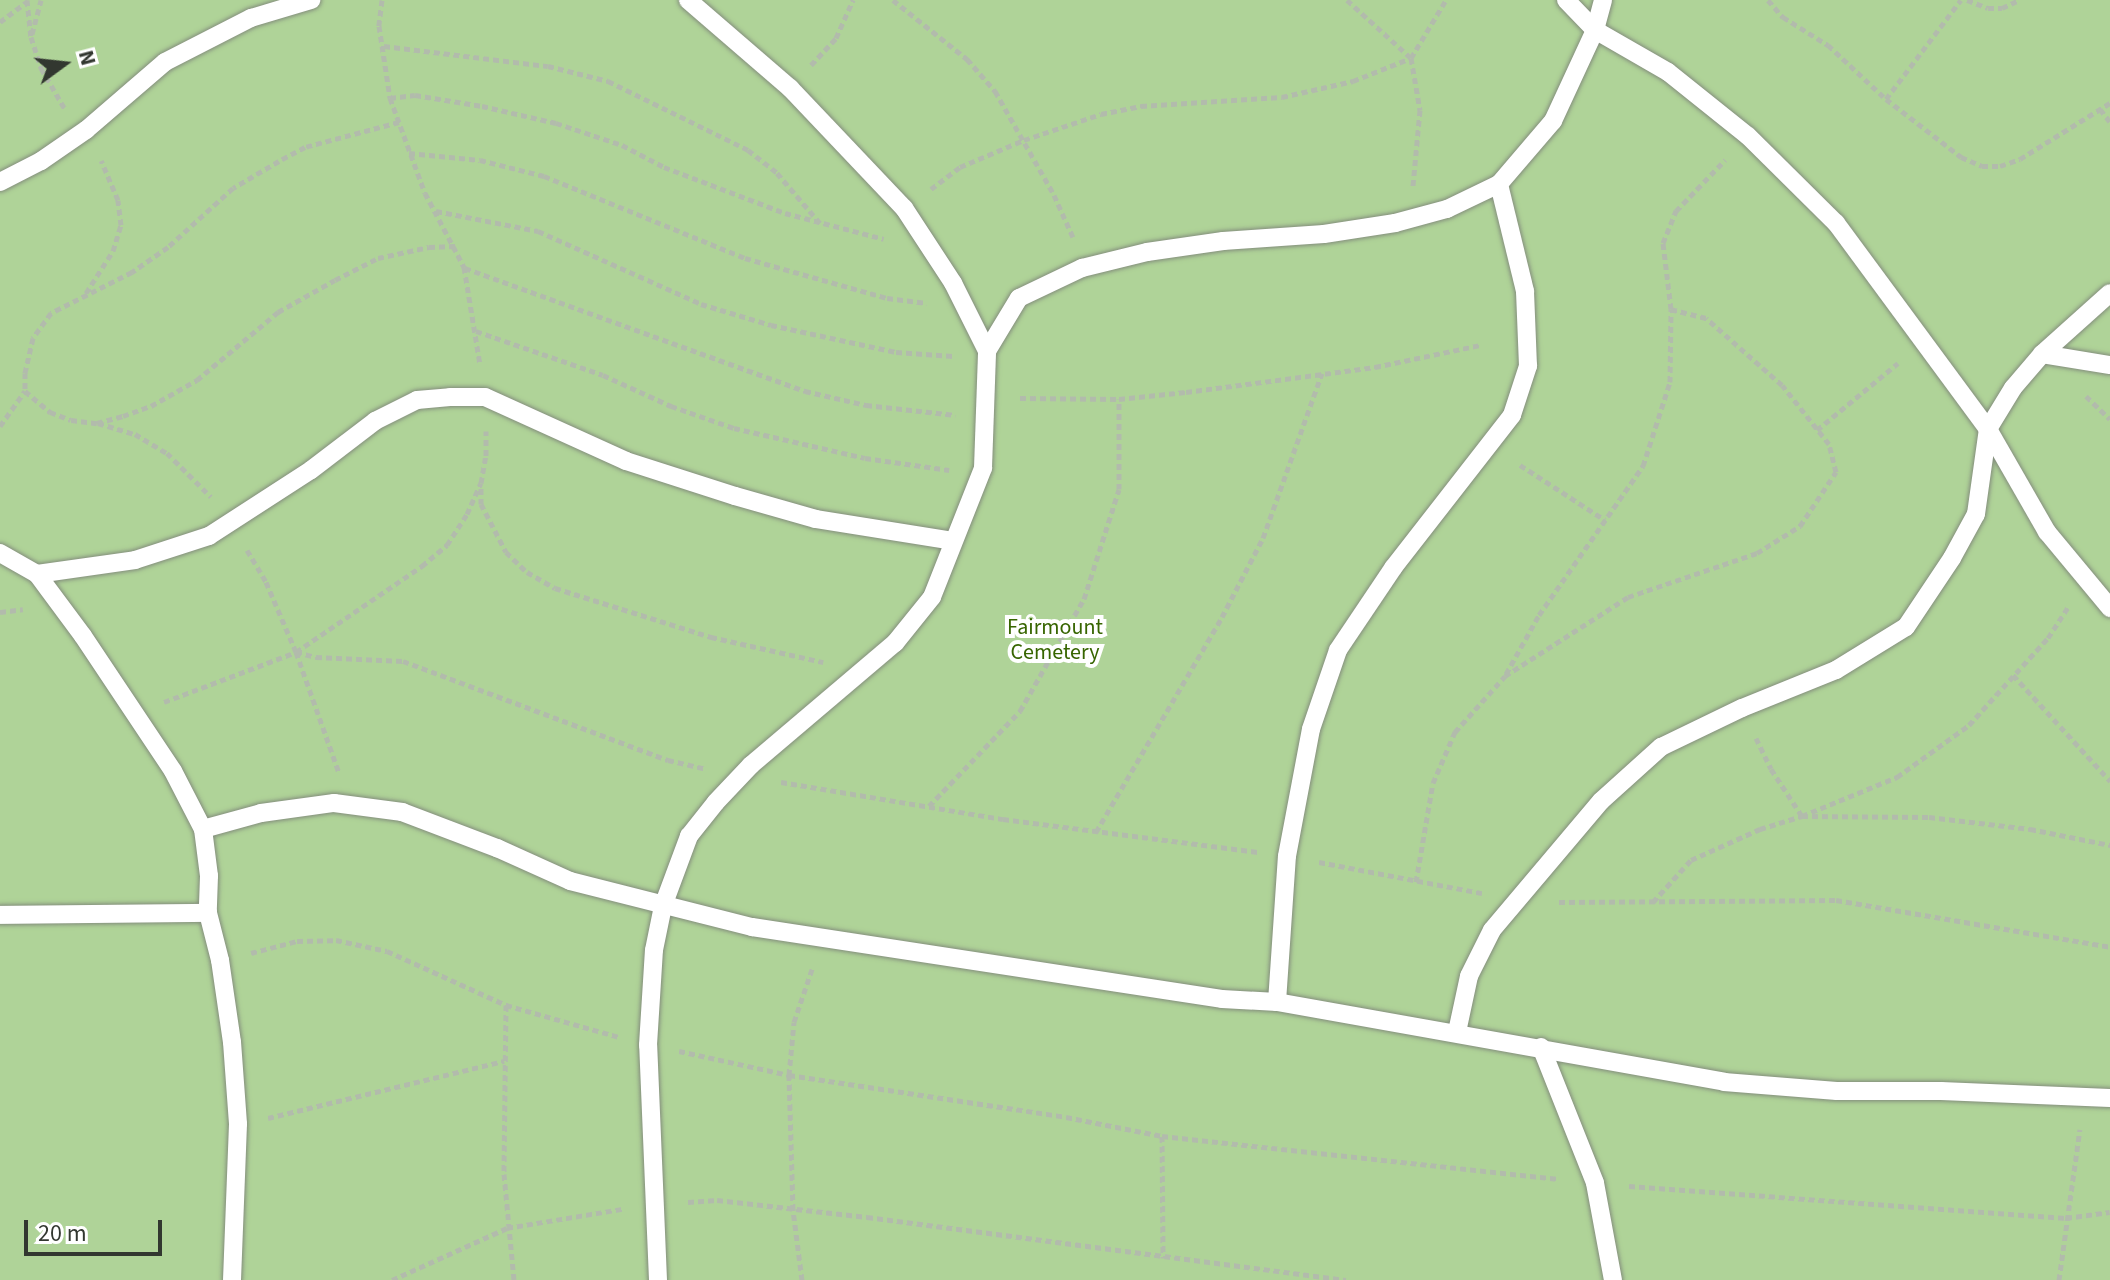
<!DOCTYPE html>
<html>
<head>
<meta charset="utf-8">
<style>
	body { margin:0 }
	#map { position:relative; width:2110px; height:1280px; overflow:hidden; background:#ebf6e4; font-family:"Source Sans 3",sans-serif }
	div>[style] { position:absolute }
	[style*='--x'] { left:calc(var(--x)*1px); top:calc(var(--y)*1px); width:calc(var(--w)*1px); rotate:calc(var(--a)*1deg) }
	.green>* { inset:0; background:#afd398 }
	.path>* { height:5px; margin-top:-2.5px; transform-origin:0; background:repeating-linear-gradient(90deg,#b2bbac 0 6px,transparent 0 10px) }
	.roads { filter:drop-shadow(0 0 2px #848e7d) drop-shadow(0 0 2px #848e7d) }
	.service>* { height:18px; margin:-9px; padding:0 9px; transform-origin:9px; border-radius:9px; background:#fff }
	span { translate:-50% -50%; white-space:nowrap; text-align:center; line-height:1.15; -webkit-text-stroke:8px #fff; paint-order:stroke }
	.park-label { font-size:22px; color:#376500 }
	.north { position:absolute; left:24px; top:24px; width:80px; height:80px; -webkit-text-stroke:6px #fff; paint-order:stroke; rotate:75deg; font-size:22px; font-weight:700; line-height:32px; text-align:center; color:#323730 }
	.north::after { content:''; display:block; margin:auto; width:28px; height:36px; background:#323730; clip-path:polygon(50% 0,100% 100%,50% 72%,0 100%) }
	.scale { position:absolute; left:24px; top:1220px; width:138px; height:36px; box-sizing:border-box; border:4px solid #323730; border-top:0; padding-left:10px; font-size:24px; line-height:28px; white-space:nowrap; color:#323730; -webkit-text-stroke:6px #fff; paint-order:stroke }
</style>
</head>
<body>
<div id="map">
	<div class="green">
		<i style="clip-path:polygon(0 0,2110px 0,2110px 1280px,0 1280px)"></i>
	</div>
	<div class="path">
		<i style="--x:27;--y:0;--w:37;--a:84"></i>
		<i style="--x:31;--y:37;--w:33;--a:72"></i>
		<i style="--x:41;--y:68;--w:48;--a:59.7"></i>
		<i style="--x:382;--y:0;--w:26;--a:97"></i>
		<i style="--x:379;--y:26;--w:73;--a:81.3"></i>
		<i style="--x:390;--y:98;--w:101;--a:69.8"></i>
		<i style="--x:425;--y:193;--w:84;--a:62.2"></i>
		<i style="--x:464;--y:267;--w:99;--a:80.7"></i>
		<i style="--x:893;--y:0;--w:95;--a:38.6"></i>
		<i style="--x:967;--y:59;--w:43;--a:48.8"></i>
		<i style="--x:995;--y:91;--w:120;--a:60.4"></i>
		<i style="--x:1054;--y:195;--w:46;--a:65.7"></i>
		<i style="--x:1347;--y:0;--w:86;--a:42.2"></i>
		<i style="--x:1411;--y:58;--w:53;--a:80.2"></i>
		<i style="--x:1420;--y:110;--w:76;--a:95.3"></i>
		<i style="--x:1768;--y:0;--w:23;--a:49"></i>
		<i style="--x:1783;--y:17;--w:53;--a:31.9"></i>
		<i style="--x:1828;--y:45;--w:79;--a:43"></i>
		<i style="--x:1886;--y:99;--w:95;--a:37.7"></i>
		<i style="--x:1961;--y:157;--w:23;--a:23"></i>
		<i style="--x:1982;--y:166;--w:18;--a:0"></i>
		<i style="--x:2000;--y:166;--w:21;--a:-19"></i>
		<i style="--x:2020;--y:159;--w:106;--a:-31.9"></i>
		<i style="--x:1967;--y:0;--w:22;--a:21"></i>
		<i style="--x:1988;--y:8;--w:14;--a:0"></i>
		<i style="--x:2002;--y:8;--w:19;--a:-25"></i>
		<i style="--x:0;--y:22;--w:35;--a:-37"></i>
		<i style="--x:32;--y:34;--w:35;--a:-75"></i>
		<i style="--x:384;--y:46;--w:165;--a:7"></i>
		<i style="--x:548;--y:66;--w:62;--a:14"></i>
		<i style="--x:608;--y:81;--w:156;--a:26.2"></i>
		<i style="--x:748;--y:150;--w:37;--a:38"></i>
		<i style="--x:777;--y:173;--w:66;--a:49.3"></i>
		<i style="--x:811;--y:65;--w:37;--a:-47"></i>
		<i style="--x:836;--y:38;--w:42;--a:-65.9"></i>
		<i style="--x:390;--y:98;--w:25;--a:-7"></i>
		<i style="--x:415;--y:95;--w:68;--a:9.3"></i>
		<i style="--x:482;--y:106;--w:76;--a:12.9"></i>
		<i style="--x:556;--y:123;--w:70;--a:18.4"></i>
		<i style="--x:622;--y:145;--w:47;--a:27.6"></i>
		<i style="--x:664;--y:167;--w:129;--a:20.8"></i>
		<i style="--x:785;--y:213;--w:102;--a:14.7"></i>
		<i style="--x:1886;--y:99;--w:124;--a:-52.9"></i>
		<i style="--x:2100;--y:109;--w:16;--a:52"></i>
		<i style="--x:399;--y:122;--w:97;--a:165.1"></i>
		<i style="--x:305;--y:147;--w:30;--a:152"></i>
		<i style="--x:279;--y:161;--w:53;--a:149.6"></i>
		<i style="--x:233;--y:188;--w:88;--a:137.8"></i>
		<i style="--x:168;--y:247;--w:44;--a:145.2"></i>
		<i style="--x:132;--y:272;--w:91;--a:153.2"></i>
		<i style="--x:51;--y:313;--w:31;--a:126"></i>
		<i style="--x:33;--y:338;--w:36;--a:103"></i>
		<i style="--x:25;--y:373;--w:18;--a:90"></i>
		<i style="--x:25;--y:391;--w:33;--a:40"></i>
		<i style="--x:50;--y:412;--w:22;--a:21"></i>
		<i style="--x:71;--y:420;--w:26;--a:7"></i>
		<i style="--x:97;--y:423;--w:27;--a:-15"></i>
		<i style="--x:123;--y:416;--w:30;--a:-20"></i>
		<i style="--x:151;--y:406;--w:53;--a:-29.5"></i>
		<i style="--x:197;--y:380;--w:106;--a:-40"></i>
		<i style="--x:278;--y:312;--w:65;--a:-29.3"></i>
		<i style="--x:335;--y:280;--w:48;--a:-27.1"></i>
		<i style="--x:378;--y:258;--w:52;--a:-12.2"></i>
		<i style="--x:429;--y:247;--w:26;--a:-2"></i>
		<i style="--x:409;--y:153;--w:71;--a:5.6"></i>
		<i style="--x:480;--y:160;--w:66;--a:14"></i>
		<i style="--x:544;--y:176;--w:217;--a:22.2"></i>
		<i style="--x:745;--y:258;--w:148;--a:15.7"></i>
		<i style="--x:887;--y:298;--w:40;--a:7.1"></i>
		<i style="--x:931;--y:189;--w:36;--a:-37"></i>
		<i style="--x:960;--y:167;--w:69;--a:-22.9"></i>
		<i style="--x:1024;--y:140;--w:81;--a:-18.7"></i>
		<i style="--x:1101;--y:114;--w:41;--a:-11.3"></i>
		<i style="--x:1141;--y:106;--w:141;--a:-3.7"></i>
		<i style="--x:1282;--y:97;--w:73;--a:-12.7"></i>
		<i style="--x:1353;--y:81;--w:62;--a:-21.6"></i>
		<i style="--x:1411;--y:58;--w:68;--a:-58.9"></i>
		<i style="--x:436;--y:211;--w:104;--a:11.1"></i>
		<i style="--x:538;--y:231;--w:179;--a:24.1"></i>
		<i style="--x:701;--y:304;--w:73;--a:16.7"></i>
		<i style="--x:771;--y:325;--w:128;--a:12.2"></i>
		<i style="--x:896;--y:352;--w:57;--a:4"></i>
		<i style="--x:465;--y:268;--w:362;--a:19.9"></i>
		<i style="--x:805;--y:391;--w:63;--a:12.9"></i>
		<i style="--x:866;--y:405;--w:90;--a:6.4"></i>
		<i style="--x:86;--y:293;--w:50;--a:-57.3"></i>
		<i style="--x:113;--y:251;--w:27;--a:-73"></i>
		<i style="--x:121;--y:225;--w:25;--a:-97"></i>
		<i style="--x:118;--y:200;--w:43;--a:-113"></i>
		<i style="--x:476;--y:331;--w:134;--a:19.1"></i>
		<i style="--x:603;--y:375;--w:75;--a:24.5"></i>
		<i style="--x:671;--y:406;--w:67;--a:19.2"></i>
		<i style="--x:734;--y:428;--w:134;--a:12.9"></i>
		<i style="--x:865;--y:458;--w:85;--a:8.1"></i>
		<i style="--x:2086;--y:396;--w:33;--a:44"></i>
		<i style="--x:1020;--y:398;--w:99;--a:0.6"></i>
		<i style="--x:1119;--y:399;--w:67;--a:-6"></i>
		<i style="--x:1186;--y:392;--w:191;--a:-7.5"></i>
		<i style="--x:1375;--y:367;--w:107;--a:-11.8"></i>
		<i style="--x:98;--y:423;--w:39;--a:17"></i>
		<i style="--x:135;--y:434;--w:37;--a:31"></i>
		<i style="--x:167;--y:453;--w:62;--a:45"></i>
		<i style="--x:0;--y:426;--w:43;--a:-54.5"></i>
		<i style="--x:1817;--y:430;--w:105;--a:-39.6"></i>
		<i style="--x:1520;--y:465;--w:101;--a:32.9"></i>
		<i style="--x:481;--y:488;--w:16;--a:90"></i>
		<i style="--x:481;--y:504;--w:54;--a:62.5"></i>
		<i style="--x:506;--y:552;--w:29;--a:44"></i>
		<i style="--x:527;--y:572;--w:32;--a:30"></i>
		<i style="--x:555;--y:588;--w:164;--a:17.4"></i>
		<i style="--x:711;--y:637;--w:115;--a:12.6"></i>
		<i style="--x:247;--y:550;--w:37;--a:59"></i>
		<i style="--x:266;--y:582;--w:76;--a:66.8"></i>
		<i style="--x:296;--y:652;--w:128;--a:70.4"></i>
		<i style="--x:0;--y:612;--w:23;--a:-7"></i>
		<i style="--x:296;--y:652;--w:21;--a:14"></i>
		<i style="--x:316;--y:657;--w:87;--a:2.6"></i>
		<i style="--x:403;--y:661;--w:283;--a:20.5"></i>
		<i style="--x:668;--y:760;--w:37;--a:13"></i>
		<i style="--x:1506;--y:674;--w:68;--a:-60.8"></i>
		<i style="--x:1539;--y:615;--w:182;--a:-55.1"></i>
		<i style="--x:1643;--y:466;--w:88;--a:-72.2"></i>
		<i style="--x:1670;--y:382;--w:73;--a:-89.2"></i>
		<i style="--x:1671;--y:309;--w:66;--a:-96.9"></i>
		<i style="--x:1663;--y:243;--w:35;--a:-68"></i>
		<i style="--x:1676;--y:211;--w:71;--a:-46.1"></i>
		<i style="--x:2013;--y:675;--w:144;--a:47.5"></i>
		<i style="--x:164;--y:702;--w:141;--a:-20.7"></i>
		<i style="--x:296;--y:652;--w:153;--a:-34.3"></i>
		<i style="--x:422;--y:566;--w:33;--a:-40"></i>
		<i style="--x:447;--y:545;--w:37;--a:-57"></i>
		<i style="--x:467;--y:514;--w:34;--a:-66"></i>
		<i style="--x:481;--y:483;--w:27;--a:-80"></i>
		<i style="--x:486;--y:456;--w:25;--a:-90"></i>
		<i style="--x:1756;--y:738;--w:34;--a:64"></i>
		<i style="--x:1771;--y:769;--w:56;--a:56.6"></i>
		<i style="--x:1802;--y:816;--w:103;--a:-22.3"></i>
		<i style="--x:1897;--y:777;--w:89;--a:-35.8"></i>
		<i style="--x:1969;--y:725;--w:118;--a:-47.8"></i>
		<i style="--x:2048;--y:638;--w:38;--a:-57"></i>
		<i style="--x:781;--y:782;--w:225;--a:9.5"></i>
		<i style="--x:1003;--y:819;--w:257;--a:7.4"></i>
		<i style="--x:929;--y:806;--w:132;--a:-46.2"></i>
		<i style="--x:1020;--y:711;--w:129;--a:-60.3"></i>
		<i style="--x:1084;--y:599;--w:115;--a:-72.3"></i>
		<i style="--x:1119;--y:489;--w:90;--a:-90"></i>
		<i style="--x:1096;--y:832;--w:249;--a:-59.6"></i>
		<i style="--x:1222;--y:617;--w:89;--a:-62.6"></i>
		<i style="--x:1263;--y:538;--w:175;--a:-70.3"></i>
		<i style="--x:1319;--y:862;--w:166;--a:10.8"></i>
		<i style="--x:1416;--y:882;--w:100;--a:-80.3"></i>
		<i style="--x:1433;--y:783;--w:56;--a:-66.7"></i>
		<i style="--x:1455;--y:732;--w:75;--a:-48.2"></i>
		<i style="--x:1505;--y:676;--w:146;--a:-32.7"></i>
		<i style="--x:1628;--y:597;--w:136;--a:-18.8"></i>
		<i style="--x:1757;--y:553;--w:51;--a:-32.1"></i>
		<i style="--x:1800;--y:526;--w:65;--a:-56.3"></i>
		<i style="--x:1836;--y:472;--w:29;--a:-104"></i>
		<i style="--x:1829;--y:444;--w:75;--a:-128.5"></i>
		<i style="--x:1782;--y:385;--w:101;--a:-138.6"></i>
		<i style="--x:1706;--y:318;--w:36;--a:-166"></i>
		<i style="--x:1559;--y:902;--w:277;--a:-0.4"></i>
		<i style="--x:1836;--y:900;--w:278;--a:9.7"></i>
		<i style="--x:1653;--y:902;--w:57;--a:-47.9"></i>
		<i style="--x:1691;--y:860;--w:76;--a:-24.2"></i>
		<i style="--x:1760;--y:829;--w:44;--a:-17.2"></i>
		<i style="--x:1802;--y:816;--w:127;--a:0.5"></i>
		<i style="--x:1929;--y:817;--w:102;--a:6.8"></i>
		<i style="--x:2030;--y:829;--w:82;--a:11.3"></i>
		<i style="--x:251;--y:953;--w:48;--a:-14.6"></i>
		<i style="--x:297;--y:941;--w:39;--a:-1"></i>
		<i style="--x:336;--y:940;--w:52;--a:12.2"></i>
		<i style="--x:387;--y:951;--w:131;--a:24.4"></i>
		<i style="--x:506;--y:1005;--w:117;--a:15.8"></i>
		<i style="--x:506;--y:1005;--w:169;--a:90.7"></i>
		<i style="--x:504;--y:1174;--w:106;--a:84.6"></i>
		<i style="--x:679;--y:1051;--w:113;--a:12.3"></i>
		<i style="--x:789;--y:1075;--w:280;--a:8.6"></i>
		<i style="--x:1066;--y:1117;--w:98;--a:11.2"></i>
		<i style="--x:1162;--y:1136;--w:399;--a:6.2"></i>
		<i style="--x:268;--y:1118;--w:243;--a:-13.6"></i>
		<i style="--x:1162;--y:1136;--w:122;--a:89.5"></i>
		<i style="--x:1629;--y:1186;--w:438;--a:4.2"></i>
		<i style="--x:2066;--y:1218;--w:44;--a:-7.8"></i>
		<i style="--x:688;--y:1202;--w:29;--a:-4"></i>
		<i style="--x:717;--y:1200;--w:151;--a:6.5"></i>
		<i style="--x:867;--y:1217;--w:483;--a:7.5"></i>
		<i style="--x:392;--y:1280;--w:126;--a:-24.3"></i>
		<i style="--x:507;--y:1228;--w:117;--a:-9.4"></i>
		<i style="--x:802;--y:1280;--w:71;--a:-97.3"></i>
		<i style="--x:793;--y:1210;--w:135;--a:-91.7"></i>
		<i style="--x:789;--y:1075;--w:53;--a:-84.6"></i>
		<i style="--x:794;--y:1022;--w:56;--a:-71.2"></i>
		<i style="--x:2059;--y:1280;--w:152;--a:-82.1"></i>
	</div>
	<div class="roads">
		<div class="service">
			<i style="--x:688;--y:0;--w:135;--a:40.8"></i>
			<i style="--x:790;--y:88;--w:166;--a:46.5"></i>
			<i style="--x:904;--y:208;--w:90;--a:56.8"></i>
			<i style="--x:953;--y:283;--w:76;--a:63.4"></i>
			<i style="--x:987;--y:351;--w:62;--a:-58.9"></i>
			<i style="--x:1019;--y:298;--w:70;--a:-25.5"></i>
			<i style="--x:1082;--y:268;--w:67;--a:-13.8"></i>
			<i style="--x:1147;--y:252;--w:77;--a:-8.2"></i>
			<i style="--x:1223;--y:241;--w:101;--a:-4"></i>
			<i style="--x:1324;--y:234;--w:72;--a:-8.8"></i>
			<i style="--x:1395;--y:223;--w:54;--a:-15.1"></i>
			<i style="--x:1447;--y:209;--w:58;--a:-25.7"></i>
			<i style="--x:1499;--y:184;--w:83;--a:-49.4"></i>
			<i style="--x:1553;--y:121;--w:100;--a:-65.2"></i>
			<i style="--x:1595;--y:30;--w:31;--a:-75"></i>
			<i style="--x:1566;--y:0;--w:42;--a:46"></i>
			<i style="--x:1595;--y:30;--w:84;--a:29.9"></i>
			<i style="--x:1668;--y:72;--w:102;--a:38.7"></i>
			<i style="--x:1748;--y:136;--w:124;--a:44.7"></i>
			<i style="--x:1836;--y:223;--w:256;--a:53.6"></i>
			<i style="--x:1988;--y:429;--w:119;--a:60.2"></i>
			<i style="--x:2047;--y:532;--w:99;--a:50.3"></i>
			<i style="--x:0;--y:182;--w:46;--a:-27.1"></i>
			<i style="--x:41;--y:161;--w:55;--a:-34.6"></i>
			<i style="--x:86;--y:130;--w:104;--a:-40.7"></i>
			<i style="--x:165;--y:62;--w:97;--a:-27.1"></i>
			<i style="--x:251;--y:18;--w:63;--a:-16.7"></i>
			<i style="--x:2042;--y:354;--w:91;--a:-41.9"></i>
			<i style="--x:0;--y:553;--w:43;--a:29.6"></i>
			<i style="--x:37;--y:574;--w:77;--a:53.4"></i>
			<i style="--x:83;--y:636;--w:162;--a:56.3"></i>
			<i style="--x:173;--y:771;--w:65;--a:62.7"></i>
			<i style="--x:203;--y:829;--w:47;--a:82.7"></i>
			<i style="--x:209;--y:876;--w:37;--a:92"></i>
			<i style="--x:208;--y:913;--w:49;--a:75.7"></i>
			<i style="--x:220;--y:960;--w:83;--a:81.7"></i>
			<i style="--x:232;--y:1042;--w:82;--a:85.8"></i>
			<i style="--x:238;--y:1124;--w:156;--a:92.2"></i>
			<i style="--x:37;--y:574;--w:99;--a:-8.1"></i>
			<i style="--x:135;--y:560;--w:78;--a:-18"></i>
			<i style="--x:209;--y:536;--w:121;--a:-32.9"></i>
			<i style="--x:311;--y:470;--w:81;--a:-37.4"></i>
			<i style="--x:375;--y:421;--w:47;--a:-26.6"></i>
			<i style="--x:417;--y:400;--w:33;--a:-5"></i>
			<i style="--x:450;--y:397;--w:35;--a:0"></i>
			<i style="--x:485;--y:397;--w:155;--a:24.4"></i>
			<i style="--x:626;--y:461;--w:114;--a:17.8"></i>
			<i style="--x:735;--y:496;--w:84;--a:15.9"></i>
			<i style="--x:816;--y:519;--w:139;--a:9.1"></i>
			<i style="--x:203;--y:829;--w:60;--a:-15.4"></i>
			<i style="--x:261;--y:813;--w:74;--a:-7.8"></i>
			<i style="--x:334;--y:803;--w:69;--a:7.5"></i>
			<i style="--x:402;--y:812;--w:102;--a:20.8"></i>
			<i style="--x:497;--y:848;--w:80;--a:24.3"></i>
			<i style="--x:570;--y:881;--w:188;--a:14.2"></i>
			<i style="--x:752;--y:927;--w:475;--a:8.7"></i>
			<i style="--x:1222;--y:999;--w:55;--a:3.1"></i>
			<i style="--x:1277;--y:1002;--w:454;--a:10.1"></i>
			<i style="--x:1724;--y:1082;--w:113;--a:4.6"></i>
			<i style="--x:1837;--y:1091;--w:104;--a:0"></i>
			<i style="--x:1941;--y:1091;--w:169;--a:2.4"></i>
			<i style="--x:0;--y:915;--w:208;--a:-0.6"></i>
			<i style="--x:1277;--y:1002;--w:146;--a:-86.1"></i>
			<i style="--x:1287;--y:856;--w:129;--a:-79.3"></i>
			<i style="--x:1311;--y:729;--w:83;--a:-71.1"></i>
			<i style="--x:1338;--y:650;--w:99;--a:-56.1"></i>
			<i style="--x:1393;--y:568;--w:194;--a:-52.1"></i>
			<i style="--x:1512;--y:415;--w:52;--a:-71.9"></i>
			<i style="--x:1528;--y:366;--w:75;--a:-92.3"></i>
			<i style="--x:1525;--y:291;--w:110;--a:-103.7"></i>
			<i style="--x:1457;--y:1032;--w:57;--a:-77.9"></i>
			<i style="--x:1469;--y:976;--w:51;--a:-63.4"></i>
			<i style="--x:1492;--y:930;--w:169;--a:-49.8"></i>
			<i style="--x:1601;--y:801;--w:81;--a:-42"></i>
			<i style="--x:1661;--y:747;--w:90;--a:-25.7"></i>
			<i style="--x:1742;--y:708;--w:101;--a:-22"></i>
			<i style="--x:1836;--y:670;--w:82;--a:-31.6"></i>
			<i style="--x:1906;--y:627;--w:83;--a:-56.3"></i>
			<i style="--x:1952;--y:558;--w:50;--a:-61.4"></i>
			<i style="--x:1976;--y:514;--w:86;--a:-82"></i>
			<i style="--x:1988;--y:429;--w:48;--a:-58.6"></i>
			<i style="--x:2013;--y:388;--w:45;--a:-49.5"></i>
			<i style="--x:2042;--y:354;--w:69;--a:9.2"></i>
			<i style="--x:1541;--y:1047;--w:146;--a:68.3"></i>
			<i style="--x:1595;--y:1183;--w:99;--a:79.5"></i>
			<i style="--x:658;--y:1280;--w:235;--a:-92.4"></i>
			<i style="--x:648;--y:1045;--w:95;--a:-86.4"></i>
			<i style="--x:654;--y:950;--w:45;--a:-78.4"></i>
			<i style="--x:663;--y:906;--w:75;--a:-69.6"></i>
			<i style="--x:689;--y:836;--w:43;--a:-51.5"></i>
			<i style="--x:716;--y:802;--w:51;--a:-46.6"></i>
			<i style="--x:751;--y:765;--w:189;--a:-40.3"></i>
			<i style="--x:895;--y:643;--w:59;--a:-51.2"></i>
			<i style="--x:932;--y:597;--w:139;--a:-68.4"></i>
			<i style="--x:983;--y:468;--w:117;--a:-88"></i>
		</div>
	</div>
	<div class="park-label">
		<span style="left:1055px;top:640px">Fairmount<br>Cemetery</span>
	</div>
	<div class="north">N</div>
	<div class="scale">20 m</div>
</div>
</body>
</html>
